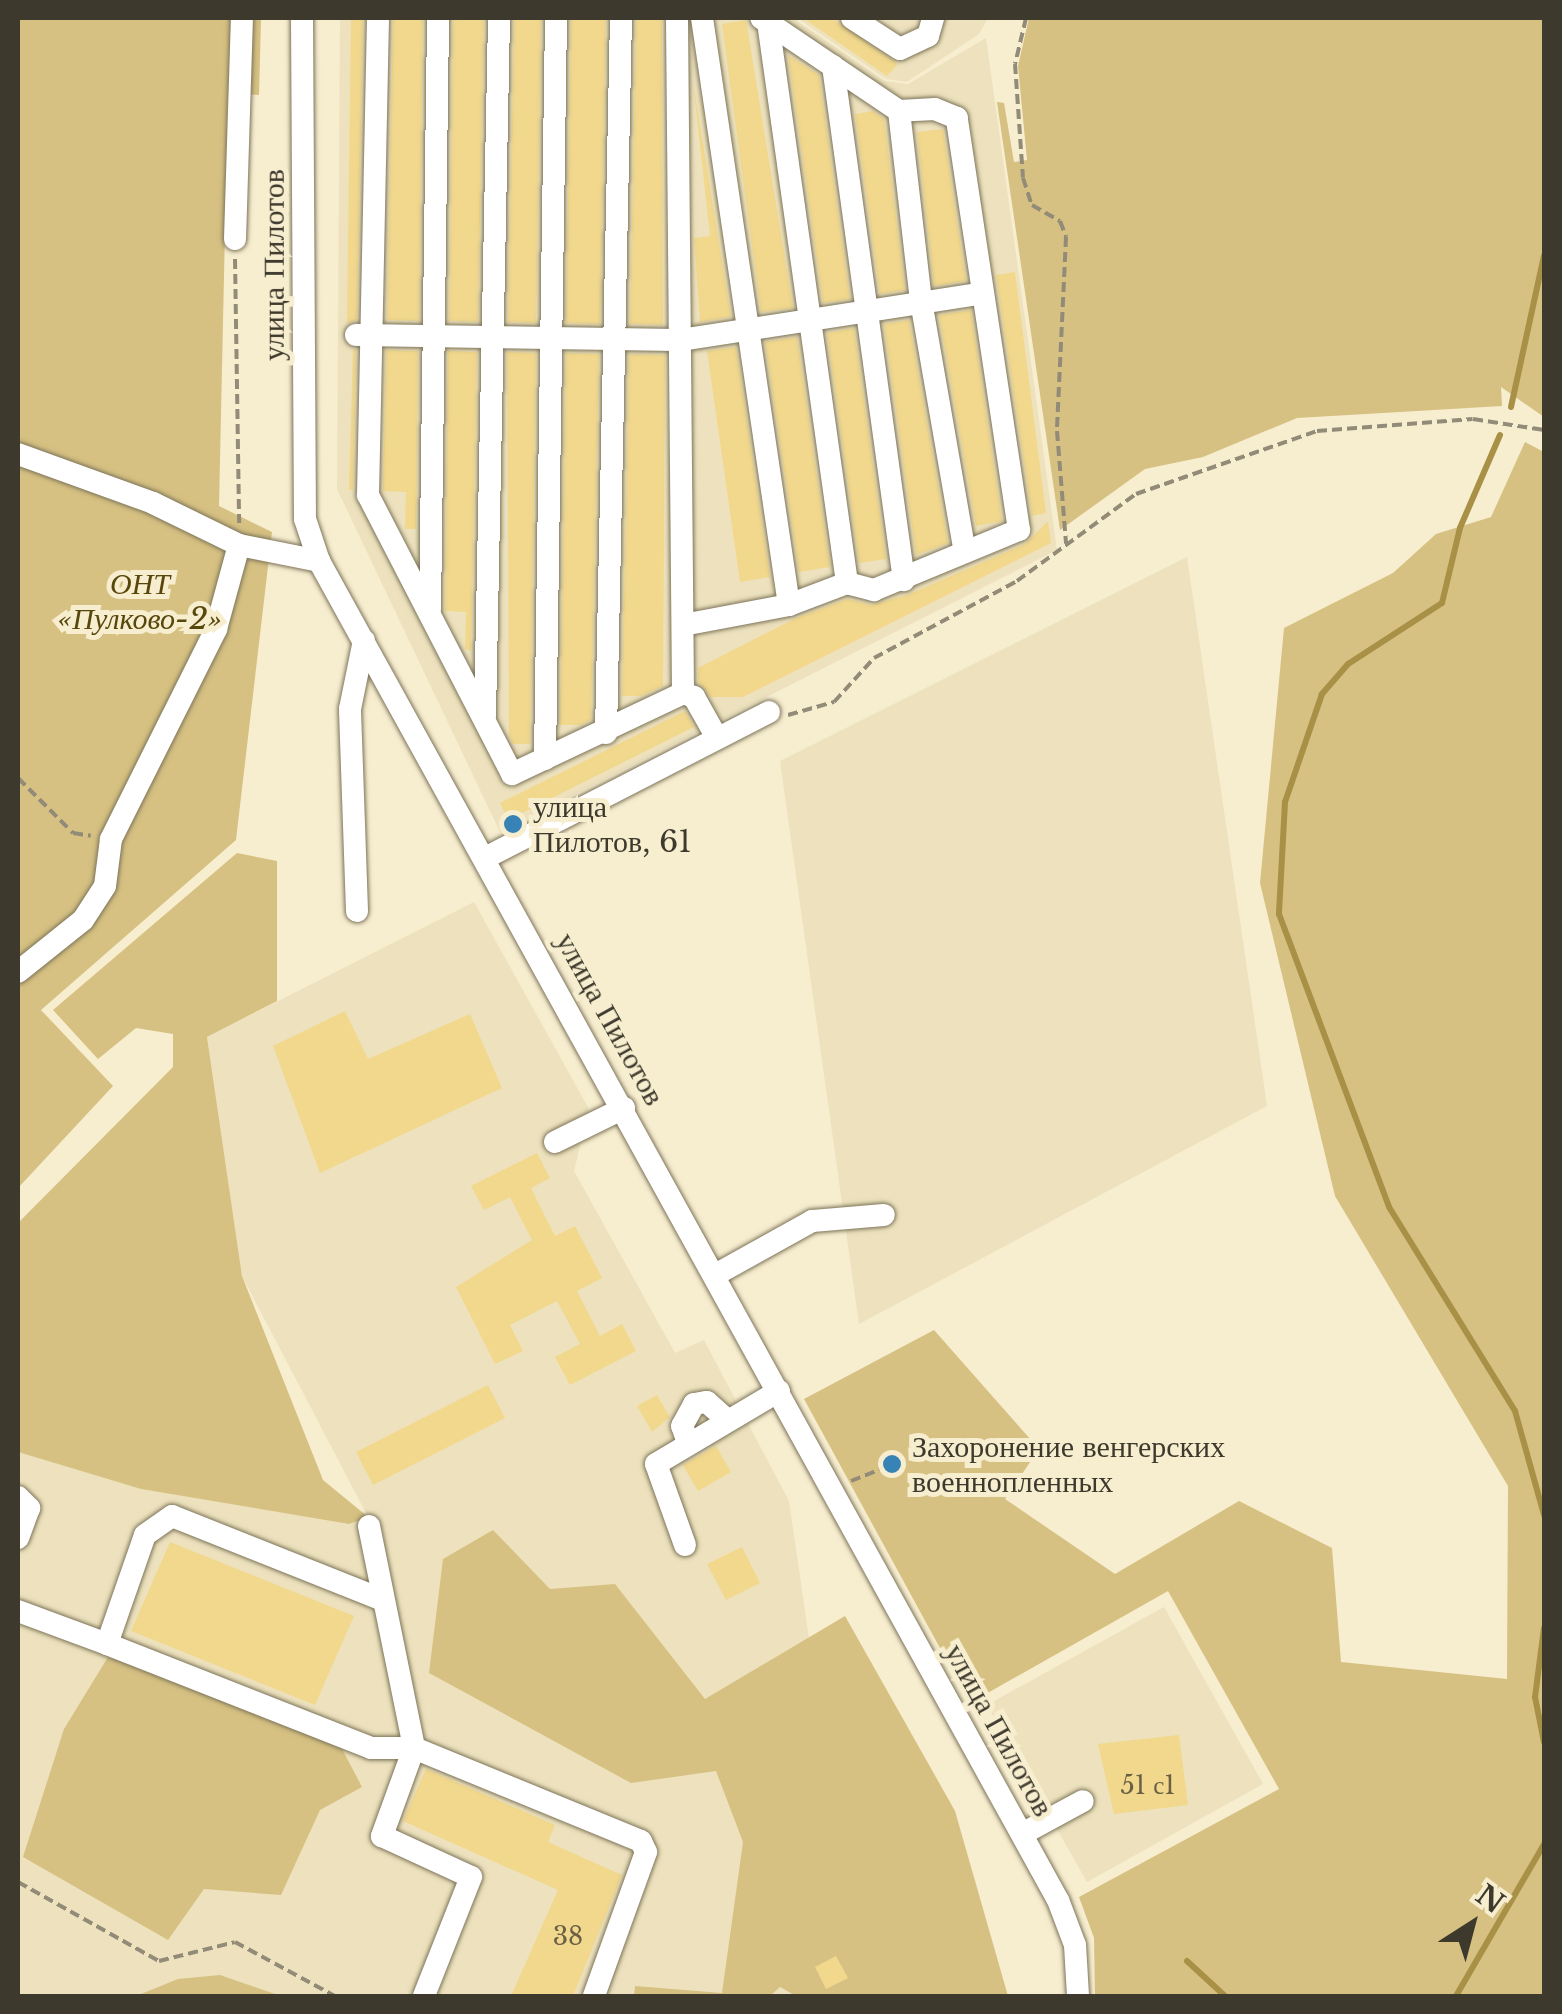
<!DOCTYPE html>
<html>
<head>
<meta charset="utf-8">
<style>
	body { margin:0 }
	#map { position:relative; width:1562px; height:2014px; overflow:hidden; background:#f7edcf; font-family:"Libre Baskerville",serif }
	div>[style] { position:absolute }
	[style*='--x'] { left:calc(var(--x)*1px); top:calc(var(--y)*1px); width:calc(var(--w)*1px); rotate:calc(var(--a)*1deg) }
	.built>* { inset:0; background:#ede2bd }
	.green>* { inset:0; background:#d6c182 }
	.stream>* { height:6px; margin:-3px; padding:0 3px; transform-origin:3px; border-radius:3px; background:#a89046 }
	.building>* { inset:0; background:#f1d88d }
	.path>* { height:4px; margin-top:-2px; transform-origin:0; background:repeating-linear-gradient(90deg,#928b77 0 10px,transparent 0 15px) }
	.roads { filter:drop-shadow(0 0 2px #7d745a) drop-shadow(0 0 2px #7d745a) }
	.minor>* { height:22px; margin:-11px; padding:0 11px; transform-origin:11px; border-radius:11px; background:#fff }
	.dots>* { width:28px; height:28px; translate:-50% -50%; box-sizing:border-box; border:5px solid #f7edcf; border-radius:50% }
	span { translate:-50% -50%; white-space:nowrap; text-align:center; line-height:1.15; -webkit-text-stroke:10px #f7edcf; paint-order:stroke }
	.number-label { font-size:25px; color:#6a6145 }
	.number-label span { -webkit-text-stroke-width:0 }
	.street-label { font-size:30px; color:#3d392d }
	.park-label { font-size:30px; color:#58470b; font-style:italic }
	.poi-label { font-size:30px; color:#3d392d }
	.left { translate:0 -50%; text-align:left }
	.frame { position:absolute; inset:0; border:20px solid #3d392d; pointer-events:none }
	.north { position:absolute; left:1422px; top:1874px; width:100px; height:100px; -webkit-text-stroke:8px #f7edcf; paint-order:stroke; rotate:36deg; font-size:28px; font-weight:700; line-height:40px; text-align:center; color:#3d392d }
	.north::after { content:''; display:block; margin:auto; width:35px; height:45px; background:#3d392d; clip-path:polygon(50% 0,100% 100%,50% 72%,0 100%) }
</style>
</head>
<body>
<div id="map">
	<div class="built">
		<i style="clip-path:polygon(340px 18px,793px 18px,885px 81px,908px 84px,986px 38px,1057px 550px,500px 832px,337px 489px)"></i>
		<i style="clip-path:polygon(797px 18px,988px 18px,979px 34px,907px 82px,886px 79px)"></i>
		<i style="clip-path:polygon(1187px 557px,1267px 1106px,859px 1324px,780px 761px)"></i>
		<i style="clip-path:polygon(474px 902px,589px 1109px,574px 1171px,675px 1353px,704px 1340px,789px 1501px,861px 1996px,18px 1996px,18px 1452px,141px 1489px,349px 1524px,368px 1517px,242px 1276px,207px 1037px)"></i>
		<i style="clip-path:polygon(1164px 1607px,1263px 1784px,1087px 1882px,987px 1705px)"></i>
	</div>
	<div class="green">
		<i style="clip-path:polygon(18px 18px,261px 18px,259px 95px,228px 93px,219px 506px,272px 532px,236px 840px,41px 1010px,113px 1086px,18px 1188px)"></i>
		<i style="clip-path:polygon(1029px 18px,1544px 18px,1544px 417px,1501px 387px,1502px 406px,1297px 418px,1203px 457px,1145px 469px,1060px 530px,997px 102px,1004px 103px,1014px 162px,1027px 160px,1018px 66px)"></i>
		<i style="clip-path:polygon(1525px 442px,1544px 452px,1544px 1996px,1095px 1996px,1094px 1938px,1079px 1897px,1279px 1789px,1168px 1591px,970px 1703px,804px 1399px,934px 1330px,1039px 1449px,1005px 1499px,1115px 1574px,1239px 1501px,1332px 1548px,1341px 1662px,1507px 1679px,1508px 1486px,1335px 1196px,1260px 883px,1284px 628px,1393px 573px,1436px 534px,1491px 517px)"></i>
		<i style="clip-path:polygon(237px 853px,277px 861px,277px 1001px,207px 1037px,242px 1276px,323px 1480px,368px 1517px,349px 1524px,141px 1489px,18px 1452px,18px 1223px,173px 1067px,173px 1034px,136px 1028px,98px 1059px,53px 1010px)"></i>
		<i style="clip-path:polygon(493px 1530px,550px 1589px,615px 1584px,705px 1699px,845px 1616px,955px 1811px,1008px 1996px,796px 1996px,780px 1987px,770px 1996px,634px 1996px,635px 1986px,722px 1993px,743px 1842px,716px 1771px,631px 1783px,429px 1673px,443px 1559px)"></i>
		<i style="clip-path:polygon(108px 1657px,340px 1745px,362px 1787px,320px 1810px,281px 1895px,204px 1889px,168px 1940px,23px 1857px,64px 1729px)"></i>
		<i style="clip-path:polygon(220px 1975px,281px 1996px,136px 1996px,178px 1979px)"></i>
	</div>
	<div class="stream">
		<i style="--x:1511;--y:407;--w:155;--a:-77.7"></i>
		<i style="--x:1500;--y:435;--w:101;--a:113.3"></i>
		<i style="--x:1460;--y:528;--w:77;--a:103.5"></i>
		<i style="--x:1442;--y:603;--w:112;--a:147"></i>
		<i style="--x:1348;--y:664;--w:40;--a:131"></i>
		<i style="--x:1322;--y:694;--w:114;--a:108.9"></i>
		<i style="--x:1285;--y:802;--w:112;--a:93.1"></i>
		<i style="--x:1279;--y:914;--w:313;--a:69.4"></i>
		<i style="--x:1389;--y:1207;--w:240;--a:58.3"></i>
		<i style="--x:1515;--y:1411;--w:108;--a:74.4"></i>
		<i style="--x:1544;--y:1628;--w:70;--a:97.4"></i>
		<i style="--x:1535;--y:1697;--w:46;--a:78.7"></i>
		<i style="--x:1187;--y:1961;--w:52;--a:42.6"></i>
		<i style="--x:1456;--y:1996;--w:176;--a:-59.9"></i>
	</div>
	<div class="building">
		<i style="clip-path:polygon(351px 18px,363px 18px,357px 320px,347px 323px)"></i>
		<i style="clip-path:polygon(393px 18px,423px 18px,419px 321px,387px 320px)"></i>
		<i style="clip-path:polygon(453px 18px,484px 18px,478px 322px,449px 321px)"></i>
		<i style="clip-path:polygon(514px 18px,541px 18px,536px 323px,508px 322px)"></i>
		<i style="clip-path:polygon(571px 18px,606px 18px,600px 324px,566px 323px)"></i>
		<i style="clip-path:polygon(636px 18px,662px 18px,663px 325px,630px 324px)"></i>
		<i style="clip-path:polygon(803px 18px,832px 18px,898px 64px,887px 76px)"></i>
		<i style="clip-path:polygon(746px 20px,793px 308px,761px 312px,722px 24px)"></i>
		<i style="clip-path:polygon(788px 55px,819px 75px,850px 299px,823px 303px)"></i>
		<i style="clip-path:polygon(693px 82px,731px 317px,700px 322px,694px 238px,710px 236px)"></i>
		<i style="clip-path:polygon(873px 111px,884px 119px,905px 290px,880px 294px,855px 114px)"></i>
		<i style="clip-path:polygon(943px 129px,966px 281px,934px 286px,917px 132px)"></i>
		<i style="clip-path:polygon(1015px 272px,1046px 513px,1032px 516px,996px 275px)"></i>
		<i style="clip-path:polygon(971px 310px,1002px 521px,976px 526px,939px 315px)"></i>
		<i style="clip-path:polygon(909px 320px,948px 543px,916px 555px,884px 324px)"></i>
		<i style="clip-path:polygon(854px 328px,886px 559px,859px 563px,827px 333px)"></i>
		<i style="clip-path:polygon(797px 337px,830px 567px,799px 572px,765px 342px)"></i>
		<i style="clip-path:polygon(736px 347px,770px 577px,740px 582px,707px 351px)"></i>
		<i style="clip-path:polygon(353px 349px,356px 350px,353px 490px,349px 490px)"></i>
		<i style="clip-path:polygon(386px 350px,418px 351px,416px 529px,405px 529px,406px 492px,383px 491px)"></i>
		<i style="clip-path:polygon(448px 351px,477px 352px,471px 651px,465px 649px,466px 612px,445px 611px)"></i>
		<i style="clip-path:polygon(507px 352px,536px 353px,530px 744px,513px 744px,509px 736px)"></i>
		<i style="clip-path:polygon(566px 353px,599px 354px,591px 720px,580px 725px,560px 725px)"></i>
		<i style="clip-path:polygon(629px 354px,665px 355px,663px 686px,641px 696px,622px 696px)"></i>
		<i style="clip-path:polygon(1048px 521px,1051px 543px,743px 697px,711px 697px,698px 682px,698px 668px,796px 618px,848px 599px,871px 605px,907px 595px,1025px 544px)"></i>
		<i style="clip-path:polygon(685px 711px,694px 727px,508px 820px,500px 803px)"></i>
		<i style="clip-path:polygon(345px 1011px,368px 1059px,470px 1014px,502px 1088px,320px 1173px,273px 1046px)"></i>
		<i style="clip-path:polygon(537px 1153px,550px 1178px,531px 1188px,555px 1236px,575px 1226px,602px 1278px,577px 1291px,600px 1336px,622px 1324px,636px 1351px,570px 1385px,555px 1357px,580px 1344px,557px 1301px,510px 1325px,523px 1351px,495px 1364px,456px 1287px,532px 1240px,510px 1197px,484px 1210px,471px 1186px)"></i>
		<i style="clip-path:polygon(488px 1385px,505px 1418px,373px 1485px,356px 1452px)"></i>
		<i style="clip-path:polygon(657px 1395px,670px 1417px,652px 1432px,637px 1406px)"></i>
		<i style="clip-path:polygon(716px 1446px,731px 1472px,698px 1491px,683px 1465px)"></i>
		<i style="clip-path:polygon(170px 1542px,354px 1616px,315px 1705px,131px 1631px)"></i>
		<i style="clip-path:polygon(742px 1547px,760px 1583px,726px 1600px,707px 1564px)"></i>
		<i style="clip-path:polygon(1179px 1735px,1188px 1805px,1114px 1814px,1098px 1744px)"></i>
		<i style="clip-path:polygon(426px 1769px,555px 1825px,548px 1842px,622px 1875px,573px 1996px,511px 1996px,558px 1890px,403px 1821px)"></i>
		<i style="clip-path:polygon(836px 1956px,848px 1978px,826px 1989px,815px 1967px)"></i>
	</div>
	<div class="path">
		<i style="--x:1026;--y:18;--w:47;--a:103.4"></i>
		<i style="--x:1015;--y:64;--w:114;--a:86"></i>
		<i style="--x:1023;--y:178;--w:28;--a:72"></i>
		<i style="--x:1032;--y:205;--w:32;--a:30"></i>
		<i style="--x:1060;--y:221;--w:17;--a:69"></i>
		<i style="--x:1066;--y:237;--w:194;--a:92.7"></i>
		<i style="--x:1057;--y:431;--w:113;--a:85.4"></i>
		<i style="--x:235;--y:259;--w:264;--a:89.1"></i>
		<i style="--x:788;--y:715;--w:48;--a:-15.8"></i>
		<i style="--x:834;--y:702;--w:59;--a:-47.7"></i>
		<i style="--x:874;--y:658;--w:162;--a:-28.3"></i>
		<i style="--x:1017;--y:581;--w:147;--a:-36.2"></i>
		<i style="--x:1136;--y:494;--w:192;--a:-19.2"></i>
		<i style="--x:1317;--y:431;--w:156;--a:-4.4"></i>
		<i style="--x:1473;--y:419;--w:72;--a:8.8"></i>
		<i style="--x:18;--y:778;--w:78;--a:45"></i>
		<i style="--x:73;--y:833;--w:18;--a:9"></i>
		<i style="--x:851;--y:1481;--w:43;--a:-21.8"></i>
		<i style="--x:18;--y:1882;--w:162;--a:29.3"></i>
		<i style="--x:159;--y:1961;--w:78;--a:-14"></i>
		<i style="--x:235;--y:1942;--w:114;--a:28.4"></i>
	</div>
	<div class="roads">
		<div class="minor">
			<i style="--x:302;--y:18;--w:501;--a:89.66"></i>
			<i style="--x:305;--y:519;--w:44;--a:71.6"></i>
			<i style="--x:319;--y:561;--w:1529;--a:61.11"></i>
			<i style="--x:1058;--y:1900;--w:48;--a:69.3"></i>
			<i style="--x:1075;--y:1945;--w:51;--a:86.6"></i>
			<i style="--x:378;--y:18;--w:477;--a:91.2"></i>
			<i style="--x:368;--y:495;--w:314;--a:62.7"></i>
			<i style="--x:512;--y:774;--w:189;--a:-25.3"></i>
			<i style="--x:683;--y:693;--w:675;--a:-90.51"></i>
			<i style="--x:702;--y:18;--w:593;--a:81.57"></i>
			<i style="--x:852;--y:18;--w:57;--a:32.9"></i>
			<i style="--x:900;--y:49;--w:31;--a:-25"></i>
			<i style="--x:928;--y:36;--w:19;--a:-74"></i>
			<i style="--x:768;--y:22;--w:567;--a:81.98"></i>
			<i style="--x:833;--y:66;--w:519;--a:82.14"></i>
			<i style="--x:899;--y:111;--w:191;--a:83.4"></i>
			<i style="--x:921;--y:301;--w:250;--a:80.1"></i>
			<i style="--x:235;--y:239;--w:221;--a:-88.2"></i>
			<i style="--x:356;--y:335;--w:325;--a:0.9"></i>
			<i style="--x:681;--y:340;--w:302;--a:-8.8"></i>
			<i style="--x:18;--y:454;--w:144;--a:19.9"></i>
			<i style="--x:153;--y:503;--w:96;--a:26"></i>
			<i style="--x:239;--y:545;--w:82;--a:11.3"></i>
			<i style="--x:430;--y:609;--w:591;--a:-89.22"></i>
			<i style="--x:683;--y:625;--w:108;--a:-10.7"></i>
			<i style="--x:789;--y:605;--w:62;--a:-20.8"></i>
			<i style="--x:847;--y:583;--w:28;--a:15"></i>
			<i style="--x:874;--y:590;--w:157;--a:-22.5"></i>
			<i style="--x:1019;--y:530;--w:417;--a:-98.6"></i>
			<i style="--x:957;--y:118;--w:24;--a:-158"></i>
			<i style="--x:935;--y:109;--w:36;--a:177"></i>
			<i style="--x:899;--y:111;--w:166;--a:-146"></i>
			<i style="--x:683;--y:693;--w:12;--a:20"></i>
			<i style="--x:694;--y:697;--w:47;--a:60.7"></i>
			<i style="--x:485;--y:716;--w:698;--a:-88.85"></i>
			<i style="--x:606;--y:733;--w:715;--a:-88.8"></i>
			<i style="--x:545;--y:759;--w:741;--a:-89.15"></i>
			<i style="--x:487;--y:857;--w:317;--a:-27.2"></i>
			<i style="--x:357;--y:911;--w:202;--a:-92"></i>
			<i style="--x:350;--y:709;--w:70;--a:-78.5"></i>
			<i style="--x:18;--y:972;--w:83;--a:-38.7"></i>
			<i style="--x:83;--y:920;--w:40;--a:-57.1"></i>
			<i style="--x:105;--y:886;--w:47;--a:-82.7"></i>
			<i style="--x:111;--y:839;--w:235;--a:-63.4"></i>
			<i style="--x:216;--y:629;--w:87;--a:-74.7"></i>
			<i style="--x:555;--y:1142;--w:77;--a:-26.2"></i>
			<i style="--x:715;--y:1275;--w:111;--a:-29.1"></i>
			<i style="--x:812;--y:1221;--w:72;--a:-4.8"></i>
			<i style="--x:688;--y:1443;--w:18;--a:-109"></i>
			<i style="--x:682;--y:1426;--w:25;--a:-61"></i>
			<i style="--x:694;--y:1404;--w:13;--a:-9"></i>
			<i style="--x:707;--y:1402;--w:28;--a:42"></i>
			<i style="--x:18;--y:1497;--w:16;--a:45"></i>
			<i style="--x:29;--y:1508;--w:32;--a:110"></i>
			<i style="--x:369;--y:1526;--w:227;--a:78.5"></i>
			<i style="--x:414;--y:1748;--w:94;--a:110"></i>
			<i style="--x:382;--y:1836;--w:98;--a:24.7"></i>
			<i style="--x:471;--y:1877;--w:128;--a:111.6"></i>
			<i style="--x:685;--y:1545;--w:86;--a:-109.7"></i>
			<i style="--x:656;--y:1464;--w:143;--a:-30.7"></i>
			<i style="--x:18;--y:1611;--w:95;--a:20.3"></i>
			<i style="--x:107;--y:1644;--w:115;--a:-70.8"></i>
			<i style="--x:145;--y:1535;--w:33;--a:-35"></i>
			<i style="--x:172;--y:1516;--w:225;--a:21.7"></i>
			<i style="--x:107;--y:1644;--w:284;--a:21.5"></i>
			<i style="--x:371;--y:1748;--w:43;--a:0"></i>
			<i style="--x:414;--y:1748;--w:245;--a:22.3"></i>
			<i style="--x:641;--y:1841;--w:12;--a:66"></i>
			<i style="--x:646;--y:1852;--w:153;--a:109.9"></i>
			<i style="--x:1022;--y:1834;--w:69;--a:-28.4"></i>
		</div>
	</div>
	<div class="dots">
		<i style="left:513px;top:824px;background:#3883b6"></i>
		<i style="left:892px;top:1464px;background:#3883b6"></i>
	</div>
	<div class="number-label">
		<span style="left:1148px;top:1786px">51 с1</span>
		<span style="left:568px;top:1937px">38</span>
	</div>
	<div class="street-label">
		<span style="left:274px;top:265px;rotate:-90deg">улица Пилотов</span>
		<span style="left:610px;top:1019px;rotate:61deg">улица Пилотов</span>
		<span style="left:999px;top:1730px;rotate:61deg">улица Пилотов</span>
	</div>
	<div class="park-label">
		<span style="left:140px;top:601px">ОНТ<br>«Пулково-2»</span>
	</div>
	<div class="poi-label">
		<span class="left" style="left:533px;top:824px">улица<br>Пилотов, 61</span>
		<span class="left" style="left:912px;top:1464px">Захоронение венгерских<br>военнопленных</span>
	</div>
	<div class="frame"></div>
	<div class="north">N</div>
</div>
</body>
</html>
